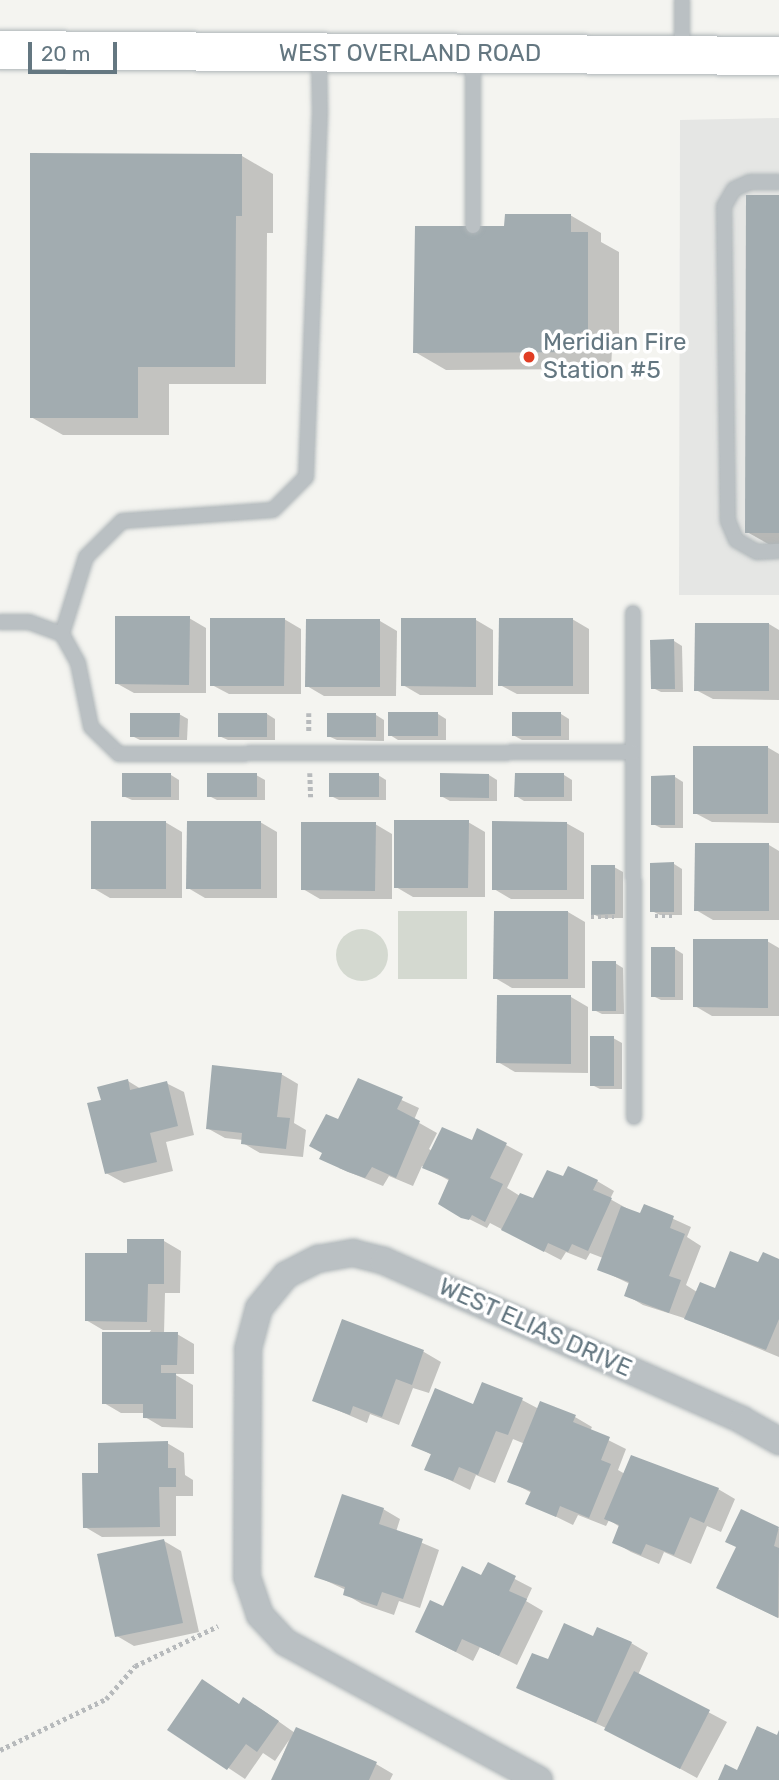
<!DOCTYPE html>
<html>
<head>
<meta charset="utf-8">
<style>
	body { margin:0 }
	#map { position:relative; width:779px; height:1780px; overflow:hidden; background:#f4f4f0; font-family:Rubik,sans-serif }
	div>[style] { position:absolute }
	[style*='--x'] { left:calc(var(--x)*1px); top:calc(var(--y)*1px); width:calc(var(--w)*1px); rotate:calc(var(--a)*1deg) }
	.built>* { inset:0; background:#e5e6e4 }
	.green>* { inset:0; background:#d4d9d0 }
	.round { border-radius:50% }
	.shadow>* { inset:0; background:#0003 }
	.building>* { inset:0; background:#a2acb0 }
	.path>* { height:4.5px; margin-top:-2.25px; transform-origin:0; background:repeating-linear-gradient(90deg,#b7babc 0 3.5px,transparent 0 7px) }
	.roads { filter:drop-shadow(0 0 2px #afb6b9) drop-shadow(0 0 2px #afb6b9) }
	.lane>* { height:14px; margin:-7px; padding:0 7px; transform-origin:7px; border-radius:7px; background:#bac0c3 }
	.street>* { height:26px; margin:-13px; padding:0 13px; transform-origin:13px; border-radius:13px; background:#bac0c3 }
	.secondary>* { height:38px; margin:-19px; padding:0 19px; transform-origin:19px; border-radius:19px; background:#fff }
	.dots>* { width:19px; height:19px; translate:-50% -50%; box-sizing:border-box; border:4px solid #fff; border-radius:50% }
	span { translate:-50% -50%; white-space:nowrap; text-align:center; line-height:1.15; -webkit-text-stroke:7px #fff; paint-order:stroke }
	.street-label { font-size:24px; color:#647781 }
	.poi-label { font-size:24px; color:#647781 }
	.left { translate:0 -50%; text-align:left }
	.scale { position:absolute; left:28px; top:42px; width:89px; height:32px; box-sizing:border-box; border:4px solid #647781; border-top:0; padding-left:9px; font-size:21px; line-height:24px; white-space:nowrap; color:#647781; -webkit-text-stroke:5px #fff; paint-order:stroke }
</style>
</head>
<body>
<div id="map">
	<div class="built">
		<i style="clip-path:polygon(779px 118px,779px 595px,679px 595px,680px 120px)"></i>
	</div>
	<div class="green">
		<i style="clip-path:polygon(398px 911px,467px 911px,467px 979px,398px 979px)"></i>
		<i class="round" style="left:336px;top:929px;width:52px;height:52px"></i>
	</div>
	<div class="shadow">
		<i style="clip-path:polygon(242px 156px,273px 174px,273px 233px,267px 233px,266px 384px,169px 384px,169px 435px,63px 435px,31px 417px)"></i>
		<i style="clip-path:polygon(779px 196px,779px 550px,747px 532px)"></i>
		<i style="clip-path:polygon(570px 215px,601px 233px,601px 242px,619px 252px,619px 349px,612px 349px,611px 369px,446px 370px,415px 352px,506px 227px)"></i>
		<i style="clip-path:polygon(189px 618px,206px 628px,206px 693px,134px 693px,116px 683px)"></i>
		<i style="clip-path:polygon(284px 619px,301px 629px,301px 694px,229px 694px,212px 685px)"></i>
		<i style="clip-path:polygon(572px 619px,589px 629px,589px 694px,517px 694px,500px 685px)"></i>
		<i style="clip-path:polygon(476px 620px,493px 630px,493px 695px,420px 695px,403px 685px)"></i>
		<i style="clip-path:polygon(380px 621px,397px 631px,396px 696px,324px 696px,307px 686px)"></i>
		<i style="clip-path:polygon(769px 624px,779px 630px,779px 700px,713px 699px,696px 690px)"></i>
		<i style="clip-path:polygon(674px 641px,682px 646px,683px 692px,661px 692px,653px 688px)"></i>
		<i style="clip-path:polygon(179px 714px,188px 719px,187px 740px,140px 740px,132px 736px)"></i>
		<i style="clip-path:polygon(267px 714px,275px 719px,275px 740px,228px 740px,219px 736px)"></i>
		<i style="clip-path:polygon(438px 714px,446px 719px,446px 740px,398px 740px,390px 735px)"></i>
		<i style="clip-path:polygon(561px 714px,569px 719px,569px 740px,522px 740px,513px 735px)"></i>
		<i style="clip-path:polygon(376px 715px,384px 720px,384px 741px,337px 740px,328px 736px)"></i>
		<i style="clip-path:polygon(767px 747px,779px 754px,779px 823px,712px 822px,695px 813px)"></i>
		<i style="clip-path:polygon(171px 775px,179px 780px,179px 800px,132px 800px,123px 796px)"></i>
		<i style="clip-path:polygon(256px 775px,265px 780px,265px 800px,217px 800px,209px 796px)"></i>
		<i style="clip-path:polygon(378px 775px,386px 780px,386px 800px,339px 800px,331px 796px)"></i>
		<i style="clip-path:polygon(489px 775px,497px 780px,497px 801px,450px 801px,441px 796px)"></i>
		<i style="clip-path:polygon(564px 775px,572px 780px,572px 801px,524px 801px,516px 796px)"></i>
		<i style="clip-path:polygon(675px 777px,683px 782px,683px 828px,661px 828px,653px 824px)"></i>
		<i style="clip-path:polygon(165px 822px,182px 832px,182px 898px,110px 898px,93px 888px)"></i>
		<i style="clip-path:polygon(260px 822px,277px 832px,277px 898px,205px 898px,188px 888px)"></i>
		<i style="clip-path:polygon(468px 822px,485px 832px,485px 897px,413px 897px,396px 887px)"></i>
		<i style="clip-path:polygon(566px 823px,584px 833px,584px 899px,511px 899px,494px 889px)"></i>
		<i style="clip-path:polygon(375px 824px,392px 834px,392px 899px,320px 899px,303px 889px)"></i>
		<i style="clip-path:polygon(769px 845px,779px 851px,779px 920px,713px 920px,696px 910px)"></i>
		<i style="clip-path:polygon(674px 864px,682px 869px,682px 915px,660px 915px,652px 911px)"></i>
		<i style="clip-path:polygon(614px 867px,623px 872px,623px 918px,601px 918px,593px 914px)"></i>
		<i style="clip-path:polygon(568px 912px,585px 922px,585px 988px,512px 988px,495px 978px)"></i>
		<i style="clip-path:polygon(767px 941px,779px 948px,779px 1016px,712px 1016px,695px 1006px)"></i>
		<i style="clip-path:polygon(675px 949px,683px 954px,683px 1000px,661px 1000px,653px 996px)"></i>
		<i style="clip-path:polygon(615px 963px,623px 968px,624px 1014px,602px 1014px,594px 1010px)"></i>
		<i style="clip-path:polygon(571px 997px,588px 1007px,588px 1073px,515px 1072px,498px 1062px)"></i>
		<i style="clip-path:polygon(613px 1038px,622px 1043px,622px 1089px,600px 1089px,592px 1085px)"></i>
		<i style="clip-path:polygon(281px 1074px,298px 1084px,294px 1123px,306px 1130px,303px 1157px,260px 1153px,243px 1143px,243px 1140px,225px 1138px,207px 1128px)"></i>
		<i style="clip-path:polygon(358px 1080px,419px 1108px,414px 1120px,437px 1133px,429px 1149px,432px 1151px,473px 1143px,506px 1145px,523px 1154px,507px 1188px,520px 1196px,534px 1200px,564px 1178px,597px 1181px,614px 1191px,610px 1199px,628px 1209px,641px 1215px,645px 1206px,691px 1227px,687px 1237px,701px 1246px,686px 1285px,697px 1292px,716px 1290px,759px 1264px,779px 1261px,779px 1357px,687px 1319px,643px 1305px,626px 1295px,630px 1284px,599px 1269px,603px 1258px,590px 1253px,586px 1260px,566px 1252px,561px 1260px,490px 1223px,487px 1228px,457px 1213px,450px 1181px,422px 1166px,413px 1186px,389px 1176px,383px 1186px,339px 1168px,339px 1121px)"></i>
		<i style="clip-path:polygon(128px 1081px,141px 1089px,166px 1083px,184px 1092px,194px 1135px,166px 1142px,173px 1171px,124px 1183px,106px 1173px,103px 1101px)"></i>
		<i style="clip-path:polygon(164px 1241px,181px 1251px,180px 1293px,165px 1293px,164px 1334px,177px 1334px,194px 1344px,194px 1374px,174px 1374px,193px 1385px,193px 1428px,162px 1427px,145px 1417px,145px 1413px,121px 1413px,104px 1403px,151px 1330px,103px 1330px,86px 1320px,129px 1255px)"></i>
		<i style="clip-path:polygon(343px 1321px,424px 1352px,441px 1362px,429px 1393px,413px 1388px,399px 1425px,370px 1414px,367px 1423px,314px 1400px)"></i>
		<i style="clip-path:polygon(522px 1400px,539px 1409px,575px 1417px,592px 1427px,590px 1431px,626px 1449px,618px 1470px,625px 1474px,718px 1489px,735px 1499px,721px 1532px,707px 1526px,691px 1564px,664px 1552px,659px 1564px,631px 1552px,614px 1542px,620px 1527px,609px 1520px,606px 1526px,578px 1515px,573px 1525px,528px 1503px,532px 1493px,509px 1481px,525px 1444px,513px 1439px,495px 1483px,476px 1475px,470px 1490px,427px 1469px,432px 1455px,414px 1445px,474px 1406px)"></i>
		<i style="clip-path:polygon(167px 1443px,184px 1453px,185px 1475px,193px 1480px,193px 1496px,176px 1496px,176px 1536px,102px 1537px,85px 1527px,100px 1474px)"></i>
		<i style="clip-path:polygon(383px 1509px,400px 1519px,396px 1532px,439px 1550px,420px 1608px,399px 1601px,394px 1615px,362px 1604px,345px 1594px,346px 1590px,316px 1576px)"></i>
		<i style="clip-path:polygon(742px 1512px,779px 1529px,779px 1618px,735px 1597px)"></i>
		<i style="clip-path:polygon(164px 1541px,181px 1551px,199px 1632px,134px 1646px,117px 1636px)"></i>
		<i style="clip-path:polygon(488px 1565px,532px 1588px,526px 1601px,543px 1611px,517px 1665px,480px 1647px,473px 1661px,417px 1632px,482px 1578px)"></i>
		<i style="clip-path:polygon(594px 1638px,631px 1643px,648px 1653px,638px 1675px,727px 1722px,697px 1778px,606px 1728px,519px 1688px,549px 1662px)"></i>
		<i style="clip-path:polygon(203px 1681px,240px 1705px,261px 1709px,295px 1733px,297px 1730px,376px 1764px,393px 1774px,390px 1780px,273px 1780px,289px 1740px,275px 1761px,263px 1753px,245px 1779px,170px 1729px)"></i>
	</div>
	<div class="building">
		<i style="clip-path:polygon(30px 153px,242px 154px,242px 216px,236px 216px,235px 367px,138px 367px,138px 418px,30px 418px)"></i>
		<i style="clip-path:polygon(746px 195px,779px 195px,779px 533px,745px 533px)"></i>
		<i style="clip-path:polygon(505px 214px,571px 214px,571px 232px,588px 232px,588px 332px,581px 332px,580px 352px,413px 353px,415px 226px,504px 226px)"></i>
		<i style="clip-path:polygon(115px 616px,190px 616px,189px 685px,115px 684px)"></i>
		<i style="clip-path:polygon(210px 618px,285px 618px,284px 686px,210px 686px)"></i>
		<i style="clip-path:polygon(401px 618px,476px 618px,476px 687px,401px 686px)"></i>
		<i style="clip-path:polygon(499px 618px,573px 618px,573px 686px,498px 686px)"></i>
		<i style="clip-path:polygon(306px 619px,380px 619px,380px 687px,305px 687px)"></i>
		<i style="clip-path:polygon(695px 623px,769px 623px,769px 691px,694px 691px)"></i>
		<i style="clip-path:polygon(674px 639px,675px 689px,651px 689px,650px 640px)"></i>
		<i style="clip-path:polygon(388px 712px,438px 712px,438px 736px,388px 736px)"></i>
		<i style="clip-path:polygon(512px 712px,561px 712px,561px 736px,512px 736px)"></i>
		<i style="clip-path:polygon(130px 713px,180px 713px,179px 737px,130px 737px)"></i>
		<i style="clip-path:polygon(218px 713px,267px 713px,267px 737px,218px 737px)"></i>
		<i style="clip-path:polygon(327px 713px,376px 713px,376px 737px,327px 737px)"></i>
		<i style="clip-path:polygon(693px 746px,768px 746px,768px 814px,693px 814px)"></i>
		<i style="clip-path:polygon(122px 773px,171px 773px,171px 797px,122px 797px)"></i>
		<i style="clip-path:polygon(207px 773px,257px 773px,257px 797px,207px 797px)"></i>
		<i style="clip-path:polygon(329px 773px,379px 773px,379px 797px,329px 797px)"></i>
		<i style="clip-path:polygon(440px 773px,489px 774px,489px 798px,440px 797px)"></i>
		<i style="clip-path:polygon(515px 773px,564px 773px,564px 797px,514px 797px)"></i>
		<i style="clip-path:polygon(675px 775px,675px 825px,651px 825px,651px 776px)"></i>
		<i style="clip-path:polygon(394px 820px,469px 820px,468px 888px,394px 888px)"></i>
		<i style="clip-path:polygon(91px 821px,166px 821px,166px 889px,91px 889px)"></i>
		<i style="clip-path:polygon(187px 821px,261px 821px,261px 889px,186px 889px)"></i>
		<i style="clip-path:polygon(492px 821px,567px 822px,567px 890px,492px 890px)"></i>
		<i style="clip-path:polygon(301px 822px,376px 822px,375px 891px,301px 890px)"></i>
		<i style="clip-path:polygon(695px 843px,769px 843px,769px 911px,694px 911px)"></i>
		<i style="clip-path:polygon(674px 862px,674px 912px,650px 912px,650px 863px)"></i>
		<i style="clip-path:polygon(591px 865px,615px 865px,615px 914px,591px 915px)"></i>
		<i style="clip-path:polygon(494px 911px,568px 911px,568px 979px,493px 979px)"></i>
		<i style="clip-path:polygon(693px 939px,768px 939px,768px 1008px,693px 1007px)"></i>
		<i style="clip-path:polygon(651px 947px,675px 947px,675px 997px,651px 997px)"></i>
		<i style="clip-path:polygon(592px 961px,616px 961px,616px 1011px,592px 1011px)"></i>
		<i style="clip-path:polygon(497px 995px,571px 995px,571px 1064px,496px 1063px)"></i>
		<i style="clip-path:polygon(590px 1036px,614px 1036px,614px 1086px,590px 1086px)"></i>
		<i style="clip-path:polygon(212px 1065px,282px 1073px,277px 1117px,290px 1118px,286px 1149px,241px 1144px,242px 1133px,206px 1129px)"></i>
		<i style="clip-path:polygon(358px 1078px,403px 1097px,397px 1109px,420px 1121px,396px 1178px,372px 1167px,365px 1178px,348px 1172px,319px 1159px,322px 1153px,309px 1146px,326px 1114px,338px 1119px)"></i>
		<i style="clip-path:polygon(128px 1079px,130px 1090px,167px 1081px,178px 1126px,150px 1133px,157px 1162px,105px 1174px,87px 1103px,101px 1100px,97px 1087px)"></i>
		<i style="clip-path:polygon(442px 1127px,472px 1140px,477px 1128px,507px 1143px,490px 1178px,503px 1184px,485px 1222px,472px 1215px,469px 1220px,461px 1218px,438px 1204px,449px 1179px,422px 1168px)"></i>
		<i style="clip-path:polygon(568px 1166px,598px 1180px,593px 1190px,612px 1198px,588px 1251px,572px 1244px,568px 1252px,548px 1243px,544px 1252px,501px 1230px,520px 1193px,533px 1198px,547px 1170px,563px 1176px)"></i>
		<i style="clip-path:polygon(644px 1204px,674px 1216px,670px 1228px,685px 1234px,669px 1276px,681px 1280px,669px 1313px,624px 1296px,629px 1282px,597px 1270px,621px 1206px,640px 1213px)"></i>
		<i style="clip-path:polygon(127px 1239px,164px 1239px,164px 1284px,148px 1284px,147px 1322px,85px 1321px,85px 1253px,127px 1253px)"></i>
		<i style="clip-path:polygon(730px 1251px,758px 1262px,763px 1252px,779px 1259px,779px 1319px,766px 1350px,684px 1319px,700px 1282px,715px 1288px)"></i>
		<i style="clip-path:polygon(342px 1319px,424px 1350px,412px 1385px,396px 1379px,382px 1417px,353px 1406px,350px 1415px,312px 1401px)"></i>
		<i style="clip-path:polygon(102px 1332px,178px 1332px,177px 1365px,161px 1365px,161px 1373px,176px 1373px,176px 1419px,143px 1418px,143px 1404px,102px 1404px)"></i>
		<i style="clip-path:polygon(482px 1382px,523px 1398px,508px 1435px,496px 1431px,478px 1475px,459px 1467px,453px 1481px,424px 1470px,431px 1454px,411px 1446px,435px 1388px,473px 1404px)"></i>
		<i style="clip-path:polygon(540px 1401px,576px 1415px,573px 1422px,610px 1437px,601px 1460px,611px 1464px,589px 1518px,560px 1506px,556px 1517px,525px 1504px,531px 1491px,507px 1482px)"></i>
		<i style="clip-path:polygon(168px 1441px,168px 1468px,176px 1468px,176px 1487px,159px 1487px,160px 1527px,83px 1528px,82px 1473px,98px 1473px,98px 1443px)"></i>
		<i style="clip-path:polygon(631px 1455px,719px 1488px,704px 1523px,690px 1517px,674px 1555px,646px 1544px,641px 1555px,612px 1543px,619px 1525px,604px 1519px)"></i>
		<i style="clip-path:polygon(342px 1494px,384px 1508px,379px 1524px,423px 1539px,403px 1599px,382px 1592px,377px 1606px,343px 1595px,345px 1587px,314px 1577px)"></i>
		<i style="clip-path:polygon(741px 1509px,779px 1527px,774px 1546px,779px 1548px,778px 1618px,716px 1588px,736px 1547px,725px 1542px)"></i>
		<i style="clip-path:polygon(164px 1539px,183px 1623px,115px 1637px,97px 1554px)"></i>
		<i style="clip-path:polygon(488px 1562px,516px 1576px,509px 1591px,527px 1599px,499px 1656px,462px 1639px,456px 1652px,415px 1632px,430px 1600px,443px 1606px,462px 1566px,481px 1575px)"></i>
		<i style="clip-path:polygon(564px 1623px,593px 1636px,597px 1627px,632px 1642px,596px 1723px,516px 1688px,532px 1653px,548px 1659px)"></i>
		<i style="clip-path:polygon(634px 1671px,710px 1710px,680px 1769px,604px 1730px)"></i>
		<i style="clip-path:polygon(202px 1679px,239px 1704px,243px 1697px,279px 1721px,257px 1752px,246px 1744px,227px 1770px,167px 1730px)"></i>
		<i style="clip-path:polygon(757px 1726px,777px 1735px,779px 1730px,779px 1780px,718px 1780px,725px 1764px,737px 1770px)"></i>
		<i style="clip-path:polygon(296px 1727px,377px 1762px,369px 1780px,271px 1780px)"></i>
	</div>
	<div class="path">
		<i style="--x:309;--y:713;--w:20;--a:90"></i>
		<i style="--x:310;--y:773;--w:24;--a:88"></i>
		<i style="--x:655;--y:916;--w:20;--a:0"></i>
		<i style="--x:591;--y:917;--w:23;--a:0"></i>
		<i style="--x:0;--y:1750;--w:118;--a:-25.7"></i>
		<i style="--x:106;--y:1699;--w:44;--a:-48.7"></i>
		<i style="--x:135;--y:1666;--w:92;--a:-25.7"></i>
	</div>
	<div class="roads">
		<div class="lane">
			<i style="--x:682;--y:0;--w:54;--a:90"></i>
			<i style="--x:473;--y:56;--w:170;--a:90"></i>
			<i style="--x:779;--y:182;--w:29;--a:180"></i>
			<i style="--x:750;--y:182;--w:17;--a:156"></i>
			<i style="--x:734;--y:189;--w:20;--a:120"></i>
			<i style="--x:724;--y:206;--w:315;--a:89.3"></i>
			<i style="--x:728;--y:521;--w:21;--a:67"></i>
			<i style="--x:736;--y:540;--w:24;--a:30"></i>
			<i style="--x:757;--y:552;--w:22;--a:-3"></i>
			<i style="--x:633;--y:613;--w:504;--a:89.89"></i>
			<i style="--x:0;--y:622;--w:29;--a:0"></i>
			<i style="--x:29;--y:622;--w:35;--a:20"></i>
			<i style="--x:62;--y:634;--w:33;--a:61"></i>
			<i style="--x:78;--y:663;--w:65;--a:78.5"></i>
			<i style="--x:91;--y:727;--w:39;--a:44"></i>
			<i style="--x:119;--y:754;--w:514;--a:-0.22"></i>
			<i style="--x:62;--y:634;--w:81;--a:-72.7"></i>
			<i style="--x:86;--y:557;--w:51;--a:-45"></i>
			<i style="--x:122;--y:521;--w:151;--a:-4.2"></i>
			<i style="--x:273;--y:510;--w:47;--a:-45"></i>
			<i style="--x:306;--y:477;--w:365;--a:-87.8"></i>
			<i style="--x:320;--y:112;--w:57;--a:-91"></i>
		</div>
		<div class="street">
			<i style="--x:539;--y:1780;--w:289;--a:-151.5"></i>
			<i style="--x:285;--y:1642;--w:37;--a:-133"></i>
			<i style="--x:260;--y:1615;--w:40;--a:-108.9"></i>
			<i style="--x:247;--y:1577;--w:228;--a:-89.7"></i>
			<i style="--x:248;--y:1349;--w:42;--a:-75"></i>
			<i style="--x:259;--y:1308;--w:43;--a:-50.7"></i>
			<i style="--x:286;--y:1275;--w:36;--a:-27"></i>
			<i style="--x:318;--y:1259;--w:36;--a:-10"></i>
			<i style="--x:353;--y:1253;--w:32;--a:14"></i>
			<i style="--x:384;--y:1261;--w:392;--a:23.9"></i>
			<i style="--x:742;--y:1420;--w:43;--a:29.6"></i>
		</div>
		<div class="secondary">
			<i style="--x:0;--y:50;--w:779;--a:0.44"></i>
		</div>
	</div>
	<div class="dots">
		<i style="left:529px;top:357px;background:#e13d24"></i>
	</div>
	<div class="street-label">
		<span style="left:410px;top:54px">WEST OVERLAND ROAD</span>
		<span style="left:535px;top:1328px;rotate:24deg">WEST ELIAS DRIVE</span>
	</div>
	<div class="poi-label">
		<span class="left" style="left:543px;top:357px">Meridian Fire<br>Station #5</span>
	</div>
	<div class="scale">20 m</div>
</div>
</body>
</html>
